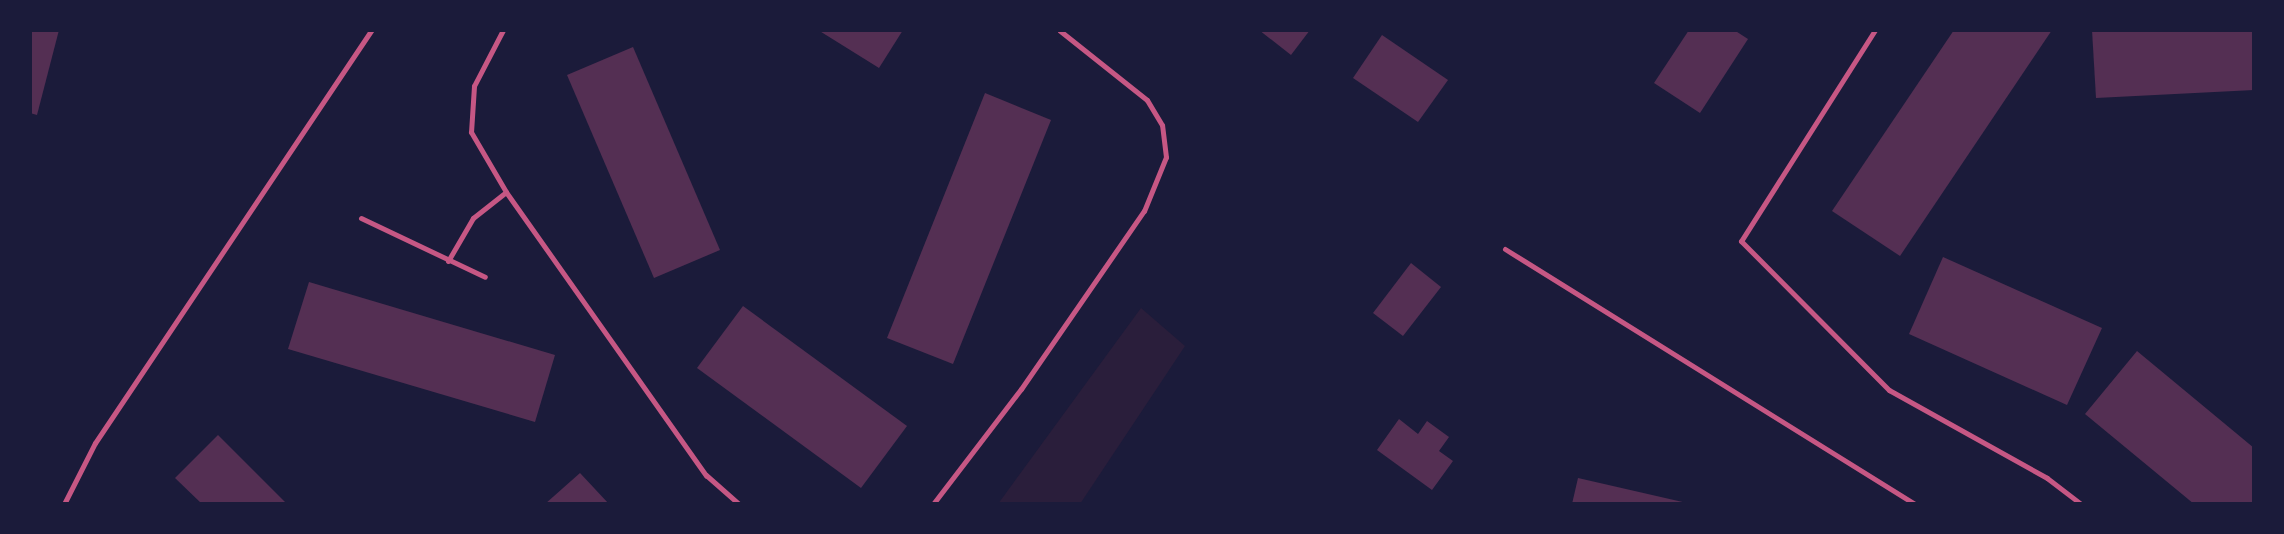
<!DOCTYPE html>
<html>
<head>
<meta charset="utf-8">
<style>
	body { margin:0 }
	#map { position:relative; width:2284px; height:534px; overflow:hidden; background:#1b1b3a; font-family:"Titillium Web",sans-serif }
	div>[style] { position:absolute }
	[style*='--x'] { left:calc(var(--x)*1px); top:calc(var(--y)*1px); width:calc(var(--w)*1px); rotate:calc(var(--a)*1deg) }
	.green>* { inset:0; background:#2a1e3b }
	.building>* { inset:0; background:#542f53 }
	.service>* { height:5px; margin:-2.5px; padding:0 2.5px; transform-origin:2.5px; border-radius:2.5px; background:#c65784 }
	span { translate:-50% -50%; white-space:nowrap; text-align:center; line-height:1.15; -webkit-text-stroke:6px #1b1b3a; paint-order:stroke }
	.frame { position:absolute; inset:0; border:32px solid #1b1b3a; pointer-events:none }
</style>
</head>
<body>
<div id="map">
	<div class="green">
		<i style="clip-path:polygon(1141px 308px,1185px 346px,1080px 504px,998px 504px)"></i>
	</div>
	<div class="building">
		<i style="clip-path:polygon(30px 30px,59px 30px,37px 115px,30px 113px)"></i>
		<i style="clip-path:polygon(818px 30px,903px 30px,879px 68px)"></i>
		<i style="clip-path:polygon(1259px 30px,1310px 30px,1291px 55px)"></i>
		<i style="clip-path:polygon(1689px 30px,1734px 30px,1748px 39px,1700px 113px,1654px 83px)"></i>
		<i style="clip-path:polygon(1954px 30px,2052px 30px,1900px 256px,1832px 211px)"></i>
		<i style="clip-path:polygon(2092px 30px,2254px 30px,2254px 90px,2096px 98px)"></i>
		<i style="clip-path:polygon(1382px 35px,1448px 80px,1418px 122px,1353px 78px)"></i>
		<i style="clip-path:polygon(633px 47px,720px 250px,654px 278px,567px 75px)"></i>
		<i style="clip-path:polygon(985px 93px,1051px 120px,953px 364px,887px 338px)"></i>
		<i style="clip-path:polygon(1943px 257px,2102px 328px,2067px 405px,1909px 334px)"></i>
		<i style="clip-path:polygon(1411px 263px,1441px 287px,1403px 336px,1373px 313px)"></i>
		<i style="clip-path:polygon(309px 282px,555px 355px,535px 422px,288px 349px)"></i>
		<i style="clip-path:polygon(743px 306px,907px 426px,861px 488px,697px 368px)"></i>
		<i style="clip-path:polygon(2137px 351px,2254px 448px,2254px 504px,2194px 504px,2085px 414px)"></i>
		<i style="clip-path:polygon(1399px 419px,1418px 434px,1427px 421px,1449px 437px,1439px 451px,1453px 461px,1432px 490px,1377px 450px)"></i>
		<i style="clip-path:polygon(218px 435px,287px 504px,202px 504px,175px 478px)"></i>
		<i style="clip-path:polygon(580px 473px,609px 504px,545px 504px)"></i>
		<i style="clip-path:polygon(1578px 478px,1687px 503px,1687px 504px,1572px 504px)"></i>
	</div>
	<div class="service">
		<i style="--x:503;--y:30;--w:63;--a:117.4"></i>
		<i style="--x:474;--y:86;--w:46;--a:93.7"></i>
		<i style="--x:471;--y:132;--w:69;--a:59.7"></i>
		<i style="--x:506;--y:192;--w:347;--a:54.8"></i>
		<i style="--x:706;--y:475;--w:44;--a:41.3"></i>
		<i style="--x:1875;--y:30;--w:250;--a:122.4"></i>
		<i style="--x:1741;--y:241;--w:210;--a:45.2"></i>
		<i style="--x:1889;--y:390;--w:181;--a:29.1"></i>
		<i style="--x:2047;--y:478;--w:43;--a:37.4"></i>
		<i style="--x:361;--y:218;--w:137;--a:25.4"></i>
		<i style="--x:1505;--y:249;--w:482;--a:31.9"></i>
		<i style="--x:448;--y:261;--w:50;--a:-59.8"></i>
		<i style="--x:473;--y:218;--w:42;--a:-38.2"></i>
		<i style="--x:64;--y:504;--w:68;--a:-63.1"></i>
		<i style="--x:95;--y:443;--w:497;--a:-56.2"></i>
		<i style="--x:933;--y:504;--w:145;--a:-52.6"></i>
		<i style="--x:1021;--y:389;--w:216;--a:-55.4"></i>
		<i style="--x:1144;--y:211;--w:58;--a:-67.8"></i>
		<i style="--x:1166;--y:157;--w:32;--a:-97"></i>
		<i style="--x:1162;--y:125;--w:29;--a:-121"></i>
		<i style="--x:1147;--y:100;--w:112;--a:-141.5"></i>
	</div>
	<div class="frame"></div>
</div>
</body>
</html>
